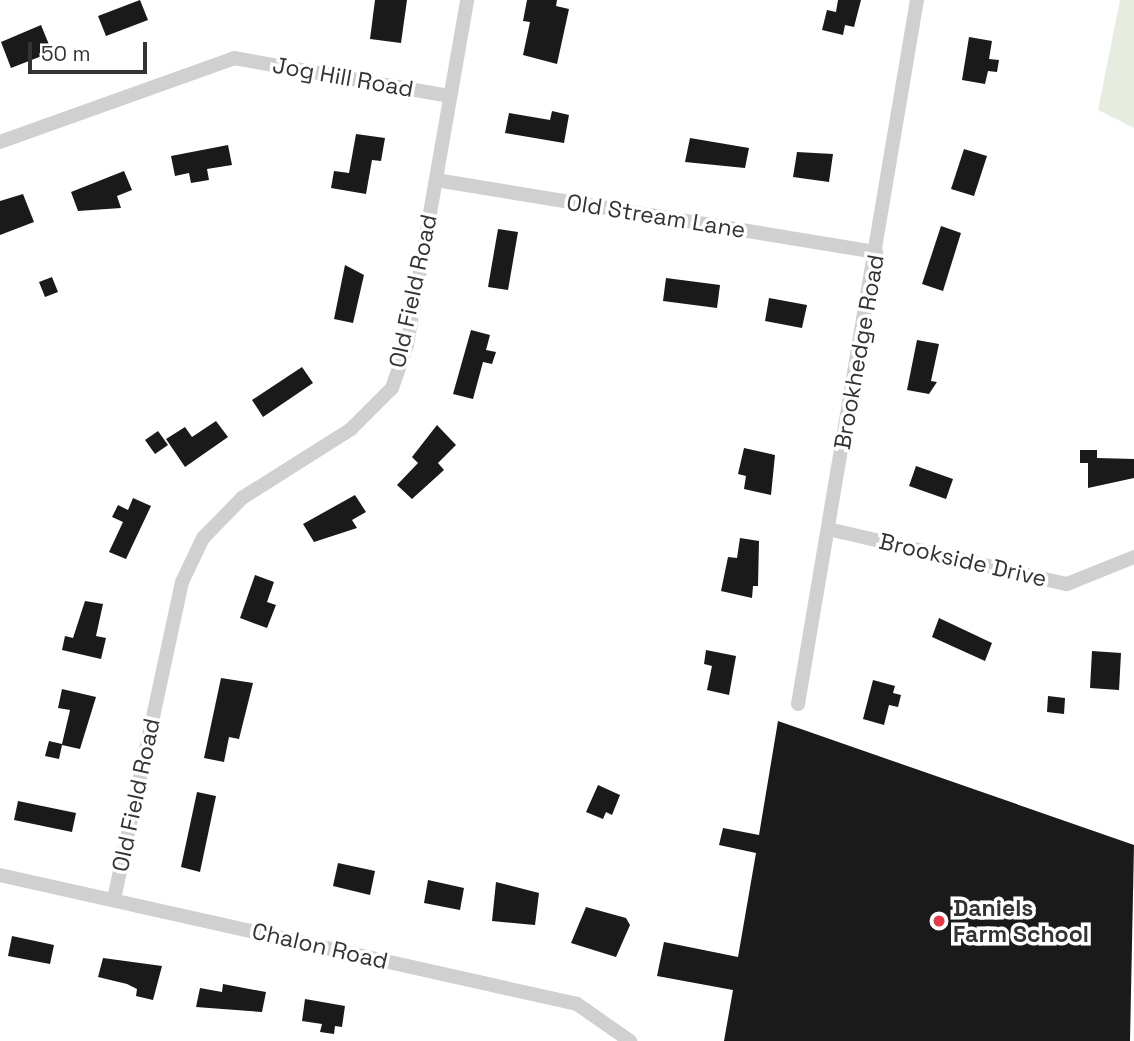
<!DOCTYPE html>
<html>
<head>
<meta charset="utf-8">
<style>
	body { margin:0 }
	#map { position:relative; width:1134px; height:1041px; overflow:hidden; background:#fff; font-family:"Space Grotesk",sans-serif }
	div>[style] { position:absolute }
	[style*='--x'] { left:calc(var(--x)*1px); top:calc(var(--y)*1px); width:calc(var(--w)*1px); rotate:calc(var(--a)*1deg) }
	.green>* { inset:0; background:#e6ecdf }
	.building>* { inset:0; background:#1a1a1a }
	.minor>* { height:14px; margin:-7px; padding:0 7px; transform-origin:7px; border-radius:7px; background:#d0d0d0 }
	.dots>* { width:19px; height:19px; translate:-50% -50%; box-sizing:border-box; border:4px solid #fff; border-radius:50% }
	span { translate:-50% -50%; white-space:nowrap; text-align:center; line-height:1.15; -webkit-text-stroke:7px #fff; paint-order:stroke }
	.street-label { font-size:23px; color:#333 }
	.poi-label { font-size:23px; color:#333; font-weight:700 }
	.left { translate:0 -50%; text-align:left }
	.scale { position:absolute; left:28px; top:42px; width:119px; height:32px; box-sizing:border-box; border:4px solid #333; border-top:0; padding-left:9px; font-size:21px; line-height:24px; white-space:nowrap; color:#333; -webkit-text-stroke:5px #fff; paint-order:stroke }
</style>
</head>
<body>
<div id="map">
	<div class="green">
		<i style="clip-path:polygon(1120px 0,1134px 0,1134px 128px,1098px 110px)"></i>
	</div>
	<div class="building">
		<i style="clip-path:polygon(140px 0,148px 20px,106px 36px,98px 16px)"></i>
		<i style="clip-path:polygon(375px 0,407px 0,401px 43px,370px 39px)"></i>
		<i style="clip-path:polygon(527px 0,557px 0,556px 6px,569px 9px,557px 64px,523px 55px,530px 22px,523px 21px)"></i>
		<i style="clip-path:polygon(838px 0,861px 0,854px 27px,845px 25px,843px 35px,822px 30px,827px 10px,836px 12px)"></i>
		<i style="clip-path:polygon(41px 25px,52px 52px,11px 68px,1px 42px)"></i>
		<i style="clip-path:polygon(969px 37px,992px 41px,989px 59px,999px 60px,997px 72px,988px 71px,985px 84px,962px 80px)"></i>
		<i style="clip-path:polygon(552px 111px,569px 115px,564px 143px,505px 133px,509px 113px,550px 120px)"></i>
		<i style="clip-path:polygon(356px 134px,385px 138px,381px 161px,372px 160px,366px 194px,331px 188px,334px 171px,349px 173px)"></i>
		<i style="clip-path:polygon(690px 138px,749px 148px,745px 168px,685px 162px)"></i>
		<i style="clip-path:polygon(228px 145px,232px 165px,207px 169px,209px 180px,191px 183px,189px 173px,175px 176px,171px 156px)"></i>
		<i style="clip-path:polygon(964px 149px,987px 156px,974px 196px,951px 189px)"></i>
		<i style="clip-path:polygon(797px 152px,833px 154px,829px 182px,793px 177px)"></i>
		<i style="clip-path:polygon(124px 171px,132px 190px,117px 196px,121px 208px,78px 211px,71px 192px)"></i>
		<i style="clip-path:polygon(23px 194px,34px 222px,0 235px,0 201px)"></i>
		<i style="clip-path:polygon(941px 226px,961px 233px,943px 291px,922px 284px)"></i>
		<i style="clip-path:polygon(498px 229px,518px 232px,508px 290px,488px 287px)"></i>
		<i style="clip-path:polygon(345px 265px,364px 275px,353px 323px,334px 319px)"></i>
		<i style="clip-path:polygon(52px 277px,58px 292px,45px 297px,39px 282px)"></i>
		<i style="clip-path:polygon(666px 278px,720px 285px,717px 308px,663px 301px)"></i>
		<i style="clip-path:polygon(769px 298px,807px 305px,802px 328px,765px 321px)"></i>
		<i style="clip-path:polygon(471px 330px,490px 335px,486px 350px,496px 352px,492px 364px,483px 362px,473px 399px,453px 394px)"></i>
		<i style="clip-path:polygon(917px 340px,939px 344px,931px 381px,937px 382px,929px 394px,907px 390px)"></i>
		<i style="clip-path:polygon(302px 367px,313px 383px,263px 417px,252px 400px)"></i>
		<i style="clip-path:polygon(216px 421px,228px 437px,185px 467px,166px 439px,185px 427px,192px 437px)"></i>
		<i style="clip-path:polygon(437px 425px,456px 445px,438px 463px,444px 470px,412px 499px,397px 485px,418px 463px,412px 457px)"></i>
		<i style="clip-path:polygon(158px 431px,168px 445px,155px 454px,145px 440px)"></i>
		<i style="clip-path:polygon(744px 448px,775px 455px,771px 495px,744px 489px,746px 476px,738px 474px)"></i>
		<i style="clip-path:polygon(1080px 450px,1097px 450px,1097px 458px,1134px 459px,1134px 478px,1088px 488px,1088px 463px,1080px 463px)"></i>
		<i style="clip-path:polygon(916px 466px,953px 479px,946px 499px,909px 486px)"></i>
		<i style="clip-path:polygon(355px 495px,366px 512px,352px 520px,357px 528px,314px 542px,303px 524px)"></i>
		<i style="clip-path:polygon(133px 498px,151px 506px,126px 559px,109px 552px,123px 522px,112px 517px,118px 505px,128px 510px)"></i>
		<i style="clip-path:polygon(740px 538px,759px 541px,758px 586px,753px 586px,752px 598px,721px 591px,728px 557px,737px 558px)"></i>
		<i style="clip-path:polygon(255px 575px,274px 582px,267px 602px,276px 605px,267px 628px,240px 618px)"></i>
		<i style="clip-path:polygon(85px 601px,103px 604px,96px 636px,106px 638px,101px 659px,62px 650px,65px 636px,73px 638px)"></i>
		<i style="clip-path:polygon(939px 618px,992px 643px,985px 661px,932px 637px)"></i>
		<i style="clip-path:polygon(706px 650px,736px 656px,729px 695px,707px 690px,712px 666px,704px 664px)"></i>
		<i style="clip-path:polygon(1092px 651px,1121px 653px,1119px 690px,1090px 688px)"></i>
		<i style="clip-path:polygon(221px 678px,253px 683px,239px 739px,229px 737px,224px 762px,204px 758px)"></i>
		<i style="clip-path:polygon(873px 680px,895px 686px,893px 693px,901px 695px,898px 707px,889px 705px,884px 725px,863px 719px)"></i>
		<i style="clip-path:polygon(62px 689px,96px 697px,80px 749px,62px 745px,59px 759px,45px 756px,49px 741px,62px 744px,70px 710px,58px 708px)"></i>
		<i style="clip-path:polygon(1048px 696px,1065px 698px,1064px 714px,1047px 712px)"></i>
		<i style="clip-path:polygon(778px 721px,1134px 845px,1130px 1041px,724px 1041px,733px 990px,657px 976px,664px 942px,738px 957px,756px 853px,719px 845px,723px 828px,759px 835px)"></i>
		<i style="clip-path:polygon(598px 785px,620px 795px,612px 815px,606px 812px,603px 819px,586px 812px)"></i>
		<i style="clip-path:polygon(197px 792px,216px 796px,200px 872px,181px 867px)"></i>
		<i style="clip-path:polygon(18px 801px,76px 813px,72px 832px,14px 820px)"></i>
		<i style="clip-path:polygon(338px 863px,375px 871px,370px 895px,333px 886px)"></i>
		<i style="clip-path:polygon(428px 880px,464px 888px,460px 910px,424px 903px)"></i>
		<i style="clip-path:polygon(496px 882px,539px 893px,535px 925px,492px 921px)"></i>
		<i style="clip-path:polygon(586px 907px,626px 918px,630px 925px,616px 957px,571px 943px)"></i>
		<i style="clip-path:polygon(12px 936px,54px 945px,50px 964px,8px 956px)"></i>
		<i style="clip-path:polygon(103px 958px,162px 966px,153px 1000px,136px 996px,137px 989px,127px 984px,98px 977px)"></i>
		<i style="clip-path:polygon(223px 984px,266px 992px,262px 1012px,196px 1007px,200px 988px,222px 992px)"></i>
		<i style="clip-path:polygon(305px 999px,345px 1006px,342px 1027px,335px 1026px,334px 1034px,320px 1032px,322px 1024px,302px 1021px)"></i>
	</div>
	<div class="minor">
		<i style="--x:0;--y:142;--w:249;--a:-19.7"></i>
		<i style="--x:234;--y:58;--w:218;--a:10"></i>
		<i style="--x:436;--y:180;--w:446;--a:9.3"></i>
		<i style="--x:828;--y:529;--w:245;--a:13"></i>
		<i style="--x:1067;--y:584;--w:72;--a:-21.9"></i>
		<i style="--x:798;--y:704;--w:714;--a:-80.41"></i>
		<i style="--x:0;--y:875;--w:591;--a:12.6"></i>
		<i style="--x:577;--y:1004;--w:65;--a:34.9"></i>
		<i style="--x:114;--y:899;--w:324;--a:-77.9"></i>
		<i style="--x:182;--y:582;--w:49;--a:-64.5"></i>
		<i style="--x:203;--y:538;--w:56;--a:-45.7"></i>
		<i style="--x:242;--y:498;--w:129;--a:-32.3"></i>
		<i style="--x:351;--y:429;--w:58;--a:-45"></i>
		<i style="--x:392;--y:388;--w:46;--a:-70.8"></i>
		<i style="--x:407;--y:345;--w:350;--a:-80.1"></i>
	</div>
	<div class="dots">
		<i style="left:939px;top:921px;background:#e63946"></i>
	</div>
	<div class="street-label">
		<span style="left:343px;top:77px;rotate:10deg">Jog Hill Road</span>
		<span style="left:656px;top:216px;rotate:9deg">Old Stream Lane</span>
		<span style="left:413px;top:291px;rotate:-78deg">Old Field Road</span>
		<span style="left:859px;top:352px;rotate:-80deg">Brookhedge Road</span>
		<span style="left:963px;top:560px;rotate:13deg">Brookside Drive</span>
		<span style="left:136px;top:795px;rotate:-78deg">Old Field Road</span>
		<span style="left:320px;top:946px;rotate:13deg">Chalon Road</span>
	</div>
	<div class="poi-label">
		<span class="left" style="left:953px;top:921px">Daniels<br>Farm School</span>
	</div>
	<div class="scale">50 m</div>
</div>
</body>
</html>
